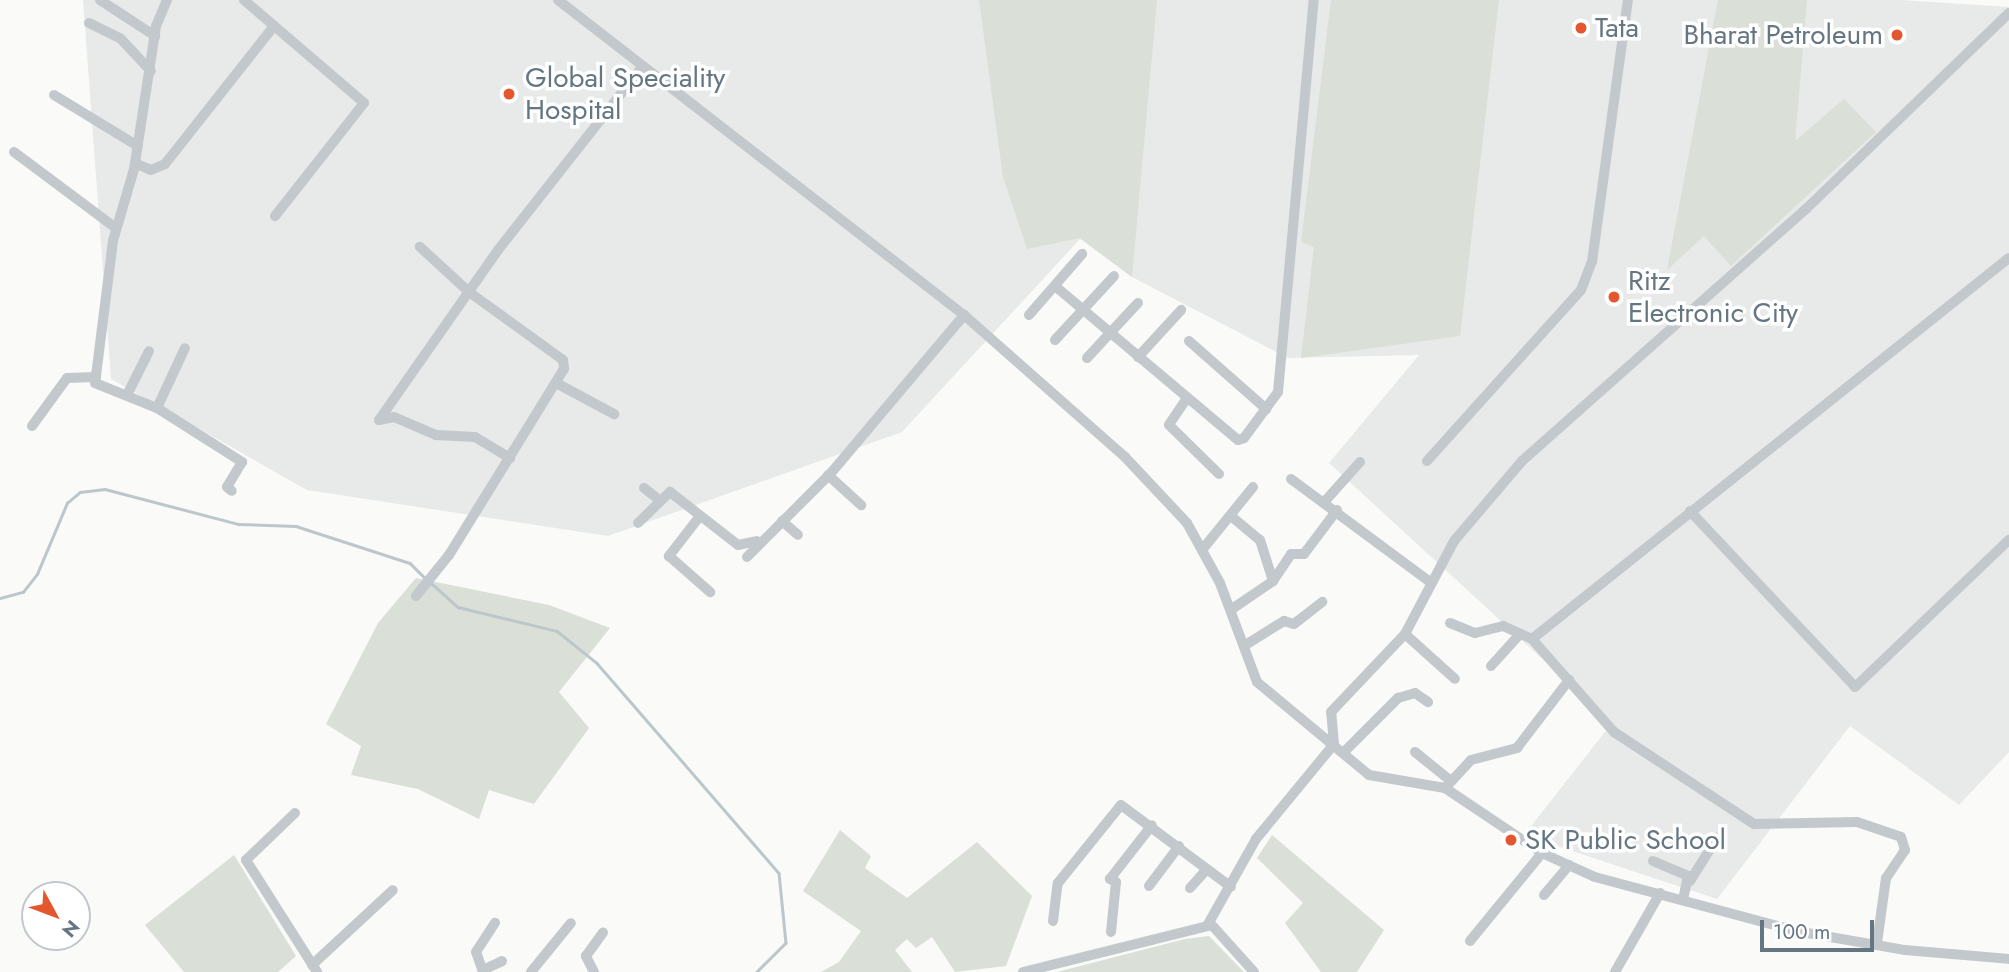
<!DOCTYPE html>
<html>
<head>
<meta charset="utf-8">
<style>
	body { margin:0 }
	#map { position:relative; width:2009px; height:972px; overflow:hidden; background:#fafaf8; font-family:Jost,sans-serif }
	div>[style] { position:absolute }
	[style*='--x'] { left:calc(var(--x)*1px); top:calc(var(--y)*1px); width:calc(var(--w)*1px); rotate:calc(var(--a)*1deg) }
	.built>* { inset:0; background:#e8e9e9 }
	.green>* { inset:0; background:#dadfd7 }
	.stream>* { height:2.5px; margin:-1.25px; padding:0 1.25px; transform-origin:1.25px; border-radius:1.25px; background:#bbc7cb }
	.minor>* { height:10px; margin:-5px; padding:0 5px; transform-origin:5px; border-radius:5px; background:#c3c8cc }
	.dots>* { width:19px; height:19px; translate:-50% -50%; box-sizing:border-box; border:4px solid #fff; border-radius:50% }
	span { translate:-50% -50%; white-space:nowrap; text-align:center; line-height:1.15; -webkit-text-stroke:7px #fff; paint-order:stroke }
	.poi-label { font-size:28px; color:#657683 }
	.left { translate:0 -50%; text-align:left }
	.right { translate:-100% -50%; text-align:right }
	.north { position:absolute; left:21px; top:881px; width:70px; height:70px; box-sizing:border-box; background:#fff; border:2px solid #c1c8cd; border-radius:50%; rotate:131deg; font-size:19px; font-weight:700; line-height:28px; text-align:center; color:#657683 }
	.north::after { content:''; display:block; margin:auto; width:24px; height:32px; background:#e4572e; clip-path:polygon(50% 0,100% 100%,50% 72%,0 100%) }
	.scale { position:absolute; left:1760px; top:920px; width:114px; height:32px; box-sizing:border-box; border:4px solid #657683; border-top:0; padding-left:9px; font-size:21px; line-height:24px; white-space:nowrap; color:#657683; -webkit-text-stroke:5px #fff; paint-order:stroke }
</style>
</head>
<body>
<div id="map">
	<div class="built">
		<i style="clip-path:polygon(83px 0,1901px 0,2009px 7px,2009px 752px,1959px 805px,1850px 726px,1717px 899px,1524px 835px,1612px 723px,1329px 463px,1419px 355px,1288px 358px,1132px 277px,1080px 239px,902px 432px,608px 536px,307px 490px,111px 379px)"></i>
	</div>
	<div class="green">
		<i style="clip-path:polygon(979px 0,1157px 0,1132px 277px,1080px 238px,1027px 249px,1003px 177px)"></i>
		<i style="clip-path:polygon(1331px 0,1499px 0,1460px 336px,1301px 358px,1314px 247px,1301px 242px)"></i>
		<i style="clip-path:polygon(1718px 0,1807px 0,1795px 141px,1844px 99px,1876px 132px,1731px 266px,1704px 236px,1667px 270px)"></i>
		<i style="clip-path:polygon(416px 578px,549px 605px,610px 628px,559px 692px,589px 728px,534px 804px,489px 790px,479px 819px,418px 789px,351px 775px,361px 746px,326px 724px,378px 623px)"></i>
		<i style="clip-path:polygon(840px 830px,871px 856px,865px 868px,907px 898px,977px 842px,1032px 896px,1006px 966px,955px 972px,932px 937px,916px 948px,907px 939px,895px 950px,912px 972px,821px 972px,839px 962px,861px 931px,803px 891px)"></i>
		<i style="clip-path:polygon(1272px 835px,1384px 930px,1357px 972px,1321px 972px,1285px 923px,1303px 903px,1257px 858px)"></i>
		<i style="clip-path:polygon(234px 855px,296px 956px,278px 972px,184px 972px,145px 925px)"></i>
		<i style="clip-path:polygon(1209px 936px,1244px 972px,1057px 972px,1185px 939px)"></i>
	</div>
	<div class="stream">
		<i style="--x:430;--y:582;--w:38;--a:42"></i>
		<i style="--x:458;--y:607;--w:102;--a:13.6"></i>
		<i style="--x:557;--y:631;--w:51;--a:38.7"></i>
		<i style="--x:597;--y:663;--w:278;--a:49.1"></i>
		<i style="--x:779;--y:873;--w:70;--a:84.3"></i>
		<i style="--x:786;--y:943;--w:41;--a:135"></i>
		<i style="--x:0;--y:598;--w:24;--a:-15"></i>
		<i style="--x:23;--y:592;--w:23;--a:-52"></i>
		<i style="--x:37;--y:574;--w:77;--a:-67.1"></i>
		<i style="--x:67;--y:503;--w:17;--a:-40"></i>
		<i style="--x:80;--y:492;--w:25;--a:-7"></i>
		<i style="--x:105;--y:489;--w:138;--a:14.7"></i>
		<i style="--x:238;--y:524;--w:58;--a:2"></i>
		<i style="--x:296;--y:526;--w:120;--a:18"></i>
		<i style="--x:410;--y:563;--w:21;--a:45"></i>
	</div>
	<div class="minor">
		<i style="--x:100;--y:0;--w:66;--a:33.2"></i>
		<i style="--x:167;--y:0;--w:28;--a:113"></i>
		<i style="--x:156;--y:26;--w:145;--a:98.7"></i>
		<i style="--x:134;--y:169;--w:75;--a:106.3"></i>
		<i style="--x:113;--y:241;--w:143;--a:97.2"></i>
		<i style="--x:95;--y:383;--w:67;--a:22"></i>
		<i style="--x:157;--y:408;--w:66;--a:-65"></i>
		<i style="--x:244;--y:0;--w:158;--a:40.6"></i>
		<i style="--x:364;--y:103;--w:144;--a:128.2"></i>
		<i style="--x:558;--y:0;--w:514;--a:37.81"></i>
		<i style="--x:964;--y:315;--w:215;--a:41.4"></i>
		<i style="--x:1125;--y:457;--w:91;--a:46.8"></i>
		<i style="--x:1187;--y:523;--w:68;--a:61.2"></i>
		<i style="--x:1220;--y:583;--w:106;--a:69.5"></i>
		<i style="--x:1257;--y:682;--w:146;--a:39.7"></i>
		<i style="--x:1369;--y:775;--w:77;--a:9.7"></i>
		<i style="--x:1445;--y:788;--w:117;--a:33.8"></i>
		<i style="--x:1542;--y:853;--w:58;--a:24.4"></i>
		<i style="--x:1595;--y:877;--w:208;--a:15"></i>
		<i style="--x:1796;--y:931;--w:111;--a:9.9"></i>
		<i style="--x:1905;--y:950;--w:104;--a:4.9"></i>
		<i style="--x:89;--y:23;--w:34;--a:26"></i>
		<i style="--x:120;--y:38;--w:45;--a:46.8"></i>
		<i style="--x:54;--y:95;--w:98;--a:31.3"></i>
		<i style="--x:14;--y:152;--w:127;--a:36.7"></i>
		<i style="--x:135;--y:163;--w:17;--a:24"></i>
		<i style="--x:151;--y:170;--w:15;--a:-23"></i>
		<i style="--x:165;--y:164;--w:176;--a:-51.7"></i>
		<i style="--x:1055;--y:286;--w:239;--a:40.1"></i>
		<i style="--x:1238;--y:440;--w:6;--a:-18"></i>
		<i style="--x:1244;--y:438;--w:57;--a:-53.5"></i>
		<i style="--x:1278;--y:392;--w:394;--a:-84.8"></i>
		<i style="--x:1029;--y:315;--w:81;--a:-49"></i>
		<i style="--x:1055;--y:340;--w:87;--a:-47.3"></i>
		<i style="--x:1189;--y:341;--w:103;--a:41.4"></i>
		<i style="--x:1138;--y:357;--w:64;--a:-47.5"></i>
		<i style="--x:1087;--y:358;--w:75;--a:-47.2"></i>
		<i style="--x:558;--y:384;--w:64;--a:28.2"></i>
		<i style="--x:127;--y:395;--w:49;--a:-63.4"></i>
		<i style="--x:1187;--y:398;--w:32;--a:124"></i>
		<i style="--x:1169;--y:425;--w:70;--a:44.4"></i>
		<i style="--x:157;--y:408;--w:101;--a:32.4"></i>
		<i style="--x:242;--y:462;--w:29;--a:121"></i>
		<i style="--x:227;--y:487;--w:6;--a:39"></i>
		<i style="--x:379;--y:420;--w:208;--a:-55"></i>
		<i style="--x:498;--y:250;--w:231;--a:-51.8"></i>
		<i style="--x:379;--y:420;--w:15;--a:-11"></i>
		<i style="--x:394;--y:417;--w:46;--a:23.2"></i>
		<i style="--x:436;--y:435;--w:39;--a:3"></i>
		<i style="--x:475;--y:437;--w:41;--a:31"></i>
		<i style="--x:32;--y:426;--w:59;--a:-53.9"></i>
		<i style="--x:67;--y:378;--w:29;--a:-2"></i>
		<i style="--x:1427;--y:461;--w:230;--a:-48"></i>
		<i style="--x:1581;--y:290;--w:30;--a:-69"></i>
		<i style="--x:1592;--y:262;--w:264;--a:-82.2"></i>
		<i style="--x:828;--y:475;--w:45;--a:42.3"></i>
		<i style="--x:1291;--y:479;--w:173;--a:36.5"></i>
		<i style="--x:644;--y:488;--w:18;--a:38"></i>
		<i style="--x:1326;--y:500;--w:51;--a:-48.2"></i>
		<i style="--x:1690;--y:511;--w:241;--a:46.8"></i>
		<i style="--x:1855;--y:687;--w:213;--a:-43.7"></i>
		<i style="--x:700;--y:516;--w:51;--a:127.8"></i>
		<i style="--x:669;--y:556;--w:55;--a:41.3"></i>
		<i style="--x:1231;--y:516;--w:38;--a:40"></i>
		<i style="--x:1260;--y:540;--w:43;--a:72.4"></i>
		<i style="--x:782;--y:521;--w:21;--a:41"></i>
		<i style="--x:638;--y:523;--w:45;--a:-44.1"></i>
		<i style="--x:670;--y:492;--w:86;--a:37.9"></i>
		<i style="--x:738;--y:545;--w:19;--a:-12"></i>
		<i style="--x:1202;--y:550;--w:81;--a:-51"></i>
		<i style="--x:747;--y:557;--w:119;--a:-45"></i>
		<i style="--x:831;--y:473;--w:207;--a:-49.9"></i>
		<i style="--x:416;--y:596;--w:53;--a:-51.2"></i>
		<i style="--x:449;--y:555;--w:219;--a:-58.3"></i>
		<i style="--x:564;--y:369;--w:9;--a:-96"></i>
		<i style="--x:563;--y:360;--w:116;--a:-144.1"></i>
		<i style="--x:469;--y:292;--w:67;--a:-137.4"></i>
		<i style="--x:1232;--y:609;--w:50;--a:-34.3"></i>
		<i style="--x:1273;--y:581;--w:32;--a:-56"></i>
		<i style="--x:1291;--y:554;--w:13;--a:0"></i>
		<i style="--x:1304;--y:554;--w:55;--a:-53.1"></i>
		<i style="--x:1450;--y:623;--w:27;--a:22"></i>
		<i style="--x:1475;--y:633;--w:29;--a:-14"></i>
		<i style="--x:1503;--y:626;--w:32;--a:24"></i>
		<i style="--x:1532;--y:639;--w:124;--a:48.6"></i>
		<i style="--x:1614;--y:732;--w:168;--a:33.3"></i>
		<i style="--x:1754;--y:824;--w:103;--a:-1.1"></i>
		<i style="--x:1857;--y:822;--w:46;--a:18.8"></i>
		<i style="--x:1901;--y:837;--w:14;--a:73"></i>
		<i style="--x:1905;--y:850;--w:34;--a:124"></i>
		<i style="--x:1886;--y:878;--w:66;--a:97.9"></i>
		<i style="--x:1405;--y:634;--w:67;--a:42"></i>
		<i style="--x:1532;--y:639;--w:610;--a:-38.62"></i>
		<i style="--x:1247;--y:644;--w:44;--a:-31.9"></i>
		<i style="--x:1284;--y:621;--w:10;--a:17"></i>
		<i style="--x:1294;--y:624;--w:36;--a:-38"></i>
		<i style="--x:1491;--y:666;--w:43;--a:-47.8"></i>
		<i style="--x:1415;--y:752;--w:46;--a:38.9"></i>
		<i style="--x:1343;--y:753;--w:78;--a:-45"></i>
		<i style="--x:1398;--y:698;--w:18;--a:-16"></i>
		<i style="--x:1415;--y:693;--w:16;--a:35"></i>
		<i style="--x:1445;--y:788;--w:38;--a:-47"></i>
		<i style="--x:1471;--y:760;--w:48;--a:-14.6"></i>
		<i style="--x:1517;--y:748;--w:86;--a:-52.6"></i>
		<i style="--x:295;--y:813;--w:68;--a:136.2"></i>
		<i style="--x:246;--y:860;--w:133;--a:57.6"></i>
		<i style="--x:1653;--y:861;--w:38;--a:23"></i>
		<i style="--x:1688;--y:876;--w:24;--a:102"></i>
		<i style="--x:1690;--y:881;--w:51;--a:-57.9"></i>
		<i style="--x:1149;--y:886;--w:50;--a:-53.1"></i>
		<i style="--x:1190;--y:888;--w:25;--a:-48"></i>
		<i style="--x:1544;--y:895;--w:39;--a:-50"></i>
		<i style="--x:1053;--y:921;--w:38;--a:-83"></i>
		<i style="--x:1058;--y:883;--w:100;--a:-51.1"></i>
		<i style="--x:1121;--y:805;--w:137;--a:36.7"></i>
		<i style="--x:1210;--y:923;--w:66;--a:48.1"></i>
		<i style="--x:1111;--y:932;--w:50;--a:-84.3"></i>
		<i style="--x:1116;--y:882;--w:7;--a:-153"></i>
		<i style="--x:1110;--y:879;--w:68;--a:-52.1"></i>
		<i style="--x:1470;--y:941;--w:114;--a:-50.7"></i>
		<i style="--x:312;--y:965;--w:110;--a:-42.8"></i>
		<i style="--x:483;--y:970;--w:21;--a:-25"></i>
		<i style="--x:483;--y:972;--w:21;--a:-109"></i>
		<i style="--x:476;--y:952;--w:35;--a:-57"></i>
		<i style="--x:531;--y:972;--w:63;--a:-50.8"></i>
		<i style="--x:594;--y:972;--w:18;--a:-117"></i>
		<i style="--x:586;--y:956;--w:29;--a:-54"></i>
		<i style="--x:1023;--y:972;--w:190;--a:-14"></i>
		<i style="--x:1207;--y:926;--w:100;--a:-60.6"></i>
		<i style="--x:1256;--y:839;--w:123;--a:-50.6"></i>
		<i style="--x:1334;--y:744;--w:32;--a:-95"></i>
		<i style="--x:1331;--y:712;--w:108;--a:-46.5"></i>
		<i style="--x:1405;--y:634;--w:105;--a:-62.2"></i>
		<i style="--x:1454;--y:541;--w:105;--a:-49.6"></i>
		<i style="--x:1522;--y:461;--w:380;--a:-41.6"></i>
		<i style="--x:1806;--y:209;--w:282;--a:-44"></i>
		<i style="--x:1615;--y:972;--w:91;--a:-60.3"></i>
	</div>
	<div class="dots">
		<i style="left:1581px;top:28px;background:#e4572e"></i>
		<i style="left:1897px;top:35px;background:#e4572e"></i>
		<i style="left:509px;top:94px;background:#e4572e"></i>
		<i style="left:1614px;top:297px;background:#e4572e"></i>
		<i style="left:1511px;top:840px;background:#e4572e"></i>
	</div>
	<div class="poi-label">
		<span class="left" style="left:1595px;top:28px">Tata</span>
		<span class="right" style="left:1883px;top:35px">Bharat Petroleum</span>
		<span class="left" style="left:525px;top:94px">Global Speciality<br>Hospital</span>
		<span class="left" style="left:1628px;top:297px">Ritz<br>Electronic City</span>
		<span class="left" style="left:1525px;top:840px">SK Public School</span>
	</div>
	<div class="north">N</div>
	<div class="scale">100 m</div>
</div>
</body>
</html>
